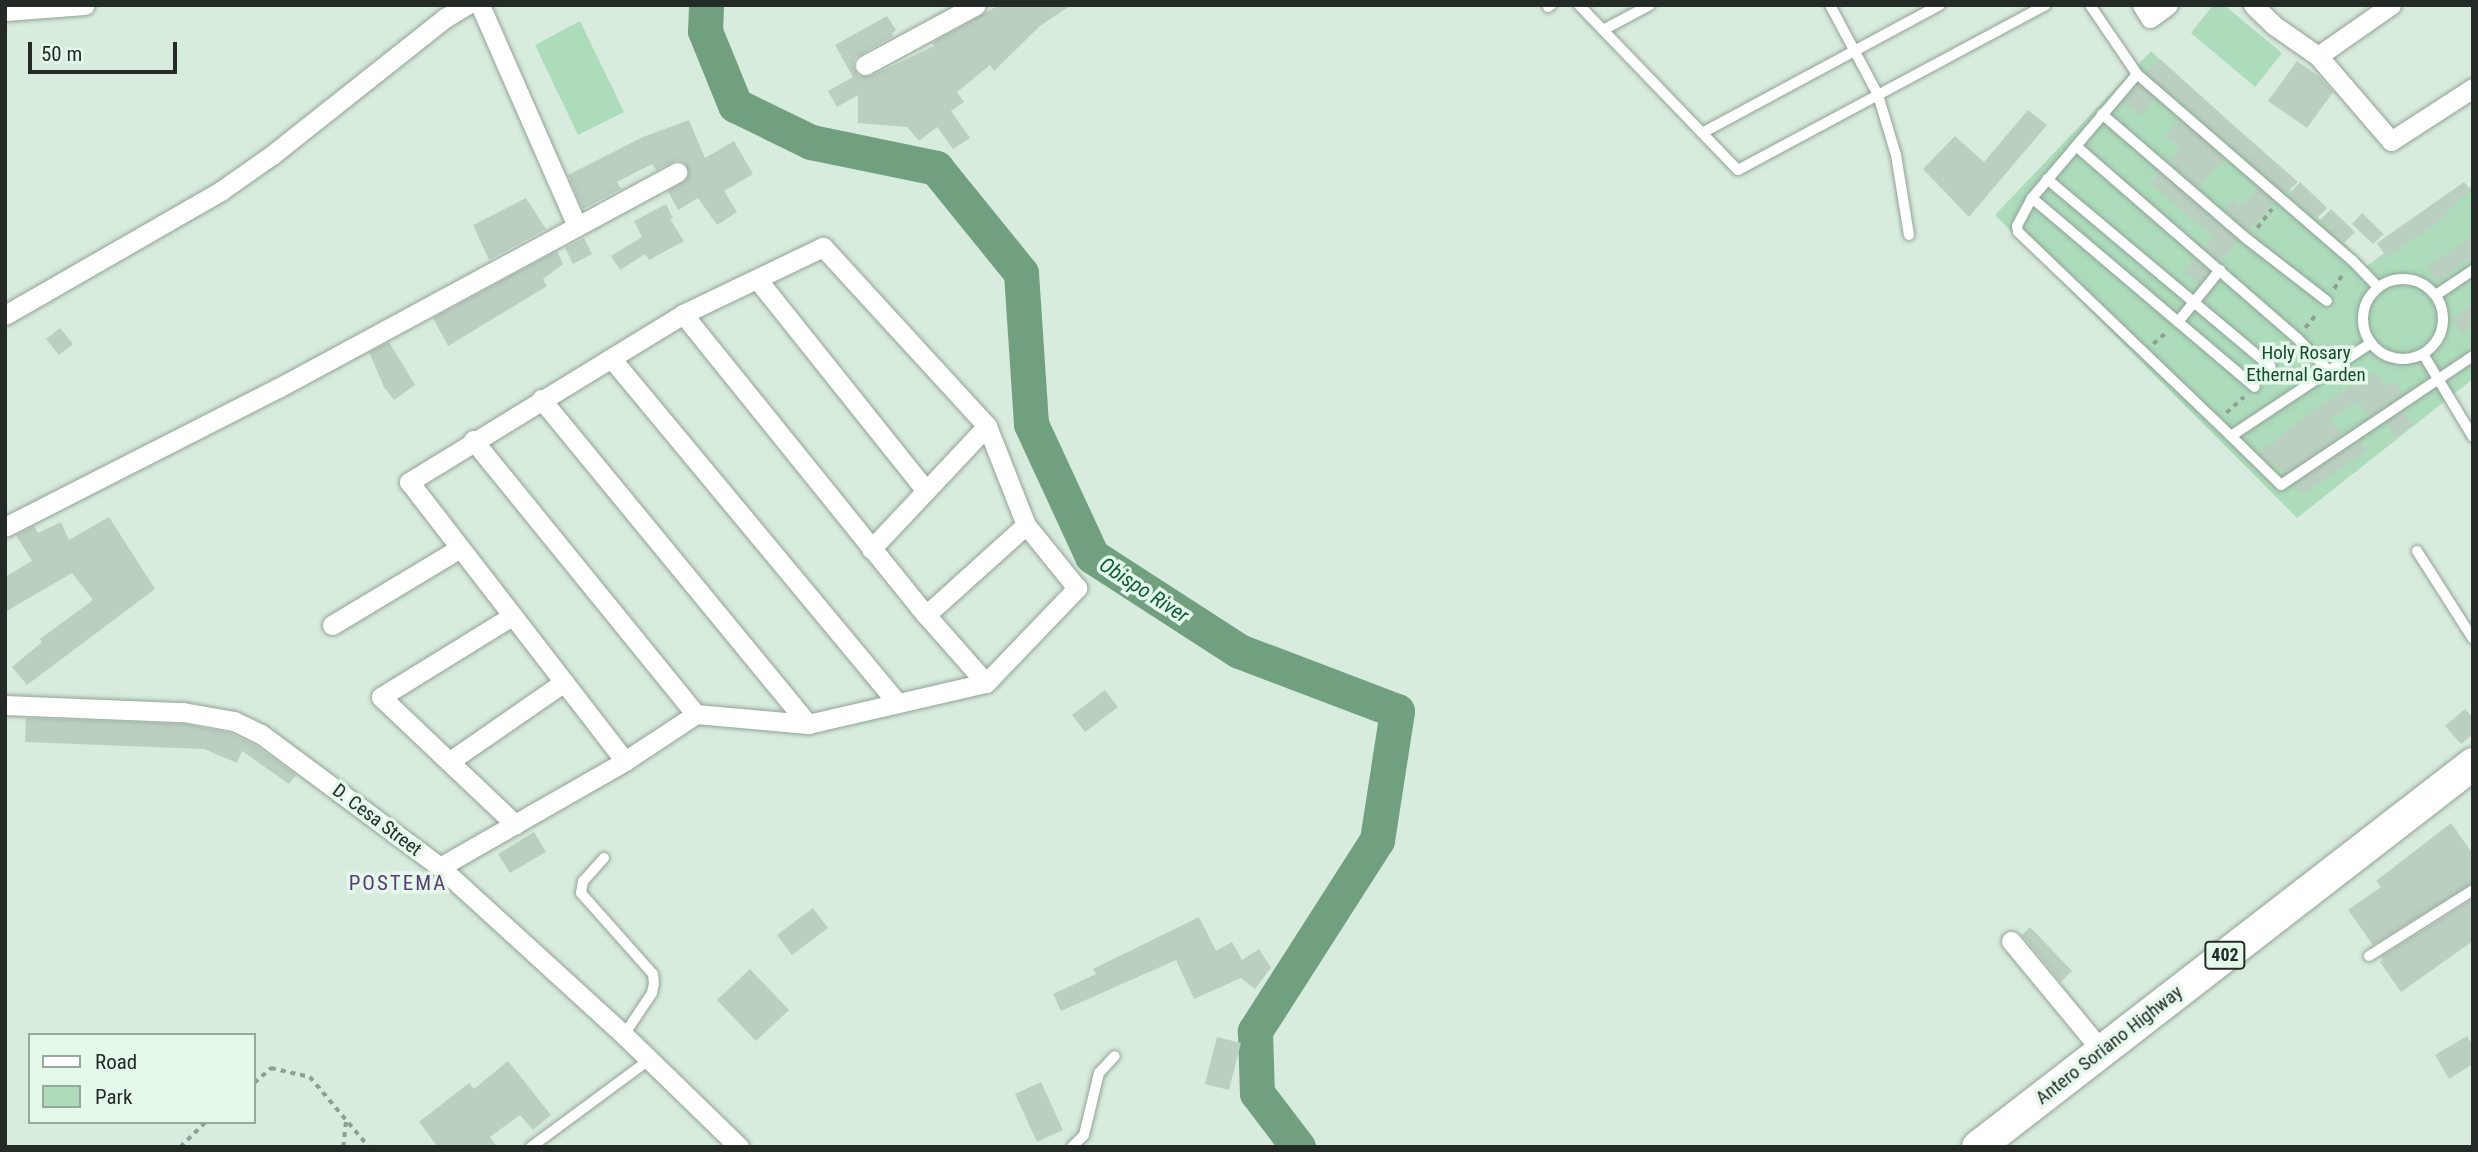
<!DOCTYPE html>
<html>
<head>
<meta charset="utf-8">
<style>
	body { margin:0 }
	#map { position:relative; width:2478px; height:1152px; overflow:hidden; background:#d8ecde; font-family:"Roboto Condensed",sans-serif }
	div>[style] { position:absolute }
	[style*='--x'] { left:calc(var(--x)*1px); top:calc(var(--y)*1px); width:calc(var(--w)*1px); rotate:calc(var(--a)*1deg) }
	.green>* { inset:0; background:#acdcbb }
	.river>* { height:35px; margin:-17.5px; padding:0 17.5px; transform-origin:17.5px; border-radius:17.5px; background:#70a080 }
	.building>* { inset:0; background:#bbcfc1 }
	.path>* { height:3.5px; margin-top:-1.75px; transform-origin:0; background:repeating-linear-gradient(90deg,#909f95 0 5px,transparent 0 10px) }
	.roads { filter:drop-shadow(0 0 2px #91a396) drop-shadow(0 0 2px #91a396) }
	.service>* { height:10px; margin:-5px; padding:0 5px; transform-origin:5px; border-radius:5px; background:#fff }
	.service>.ring { margin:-5px; padding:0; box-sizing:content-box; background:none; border:10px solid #fff; border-radius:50% }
	.minor>* { height:19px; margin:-9.5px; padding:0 9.5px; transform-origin:9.5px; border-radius:9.5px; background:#fff }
	.primary>* { height:32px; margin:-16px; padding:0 16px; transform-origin:16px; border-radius:16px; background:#fff }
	span { translate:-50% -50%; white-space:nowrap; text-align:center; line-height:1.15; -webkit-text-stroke:7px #e5f9eb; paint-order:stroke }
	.shield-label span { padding:2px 5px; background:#e5f9eb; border:2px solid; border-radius:5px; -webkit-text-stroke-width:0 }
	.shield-label { font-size:18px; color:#242b26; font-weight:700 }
	.park-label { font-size:19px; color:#144d2d }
	.street-label { font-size:19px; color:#242b26 }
	.water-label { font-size:21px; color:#0a5d34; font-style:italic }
	.neighbourhood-label { font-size:21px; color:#583c77; letter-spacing:2px }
	.frame { position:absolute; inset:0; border:7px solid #242b26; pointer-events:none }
	.legend { position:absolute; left:28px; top:1033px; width:228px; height:91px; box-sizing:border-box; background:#e5f9eb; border:2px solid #98a79c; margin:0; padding:9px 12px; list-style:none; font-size:21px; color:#242b26 }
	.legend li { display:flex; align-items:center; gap:14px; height:35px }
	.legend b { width:35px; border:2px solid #98a79c }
	.scale { position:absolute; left:28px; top:42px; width:149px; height:32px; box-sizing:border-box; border:4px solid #242b26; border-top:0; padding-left:9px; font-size:21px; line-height:24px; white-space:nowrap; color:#242b26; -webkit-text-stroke:5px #e5f9eb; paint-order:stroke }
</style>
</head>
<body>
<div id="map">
	<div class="green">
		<i style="clip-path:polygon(2213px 5px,2224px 5px,2282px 53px,2255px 87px,2191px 33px)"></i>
		<i style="clip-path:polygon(580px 21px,624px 112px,578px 135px,535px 45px)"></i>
		<i style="clip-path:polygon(2151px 51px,2367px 266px,2473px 185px,2473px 379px,2297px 518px,1995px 215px)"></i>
	</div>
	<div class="river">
		<i style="--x:706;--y:5;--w:26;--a:92"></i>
		<i style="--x:705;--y:31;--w:80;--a:67.9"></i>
		<i style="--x:735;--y:105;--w:85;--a:26"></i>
		<i style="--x:811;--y:142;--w:128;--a:11.7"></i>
		<i style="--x:936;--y:168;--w:135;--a:51"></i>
		<i style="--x:1021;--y:273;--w:151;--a:86.2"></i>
		<i style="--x:1031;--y:424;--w:145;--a:65.2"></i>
		<i style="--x:1092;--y:556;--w:175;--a:32.9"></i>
		<i style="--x:1239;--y:651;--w:169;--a:20.8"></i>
		<i style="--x:1397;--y:711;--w:131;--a:98.8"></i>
		<i style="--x:1377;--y:840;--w:227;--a:122.6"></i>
		<i style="--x:1255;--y:1031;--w:62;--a:88.2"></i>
		<i style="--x:1257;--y:1093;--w:68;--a:52.8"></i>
	</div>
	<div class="building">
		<i style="clip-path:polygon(999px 5px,1071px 5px,1040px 26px,994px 71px,990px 65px,957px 92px,964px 102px,951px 111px,970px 138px,953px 149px,937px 127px,919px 141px,907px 127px,858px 123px,858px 95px,837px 107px,828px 91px,853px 77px,835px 45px,887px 16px,896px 30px,892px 33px,893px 36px,855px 58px,853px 65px,859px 76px,871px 76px,934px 46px,932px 43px)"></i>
		<i style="clip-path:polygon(2160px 59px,2231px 123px,2298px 182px,2286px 193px,2146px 72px)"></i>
		<i style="clip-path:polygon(2297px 61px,2320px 77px,2333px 92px,2307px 128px,2268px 101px)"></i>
		<i style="clip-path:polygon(2138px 85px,2154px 99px,2140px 116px,2124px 103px)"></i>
		<i style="clip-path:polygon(2028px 110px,2047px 125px,1969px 217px,1923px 169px,1955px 136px,1984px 162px)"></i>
		<i style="clip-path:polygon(689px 120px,705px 158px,734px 141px,753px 174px,724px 191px,737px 212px,717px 225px,698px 198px,678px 210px,668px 191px,683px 182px,689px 172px,684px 162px,677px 160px,656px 170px,652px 164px,617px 182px,621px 189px,583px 209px,568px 175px,643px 137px)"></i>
		<i style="clip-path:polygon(2179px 120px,2225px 160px,2198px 187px,2169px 162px,2180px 149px,2165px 135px)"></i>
		<i style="clip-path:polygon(2159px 173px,2238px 241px,2220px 261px,2204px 248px,2213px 237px,2150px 183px)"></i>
		<i style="clip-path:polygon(2300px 182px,2327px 208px,2316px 219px,2289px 194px)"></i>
		<i style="clip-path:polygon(2464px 182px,2471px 191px,2447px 211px,2449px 213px,2387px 258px,2377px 243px)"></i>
		<i style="clip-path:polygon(2258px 189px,2275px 203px,2248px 230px,2224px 209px,2233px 199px,2240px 206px)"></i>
		<i style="clip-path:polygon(526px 198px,546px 229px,489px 260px,473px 225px)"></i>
		<i style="clip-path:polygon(666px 204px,673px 218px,670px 219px,684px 241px,649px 260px,645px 254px,620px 270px,611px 256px,642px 237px,634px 221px)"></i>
		<i style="clip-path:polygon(2331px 209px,2355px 232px,2344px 243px,2320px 220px)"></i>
		<i style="clip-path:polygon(2362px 213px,2384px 234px,2373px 244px,2352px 224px)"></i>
		<i style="clip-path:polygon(2473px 235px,2473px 256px,2438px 282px,2427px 267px)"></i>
		<i style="clip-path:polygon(584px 238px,592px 254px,573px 264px,565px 248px)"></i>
		<i style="clip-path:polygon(557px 251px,563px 264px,543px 279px,547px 286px,448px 346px,433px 318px)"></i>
		<i style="clip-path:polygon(2194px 259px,2209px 272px,2199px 284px,2183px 271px)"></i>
		<i style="clip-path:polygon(2473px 304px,2473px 326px,2462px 334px,2452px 319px)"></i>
		<i style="clip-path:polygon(60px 328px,73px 344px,59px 355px,46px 339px)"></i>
		<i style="clip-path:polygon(389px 342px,415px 385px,394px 400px,384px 387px,369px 352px)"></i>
		<i style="clip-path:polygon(2375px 371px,2386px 387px,2394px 381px,2403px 394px,2369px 417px,2357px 401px,2330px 419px,2342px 435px,2284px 474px,2275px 463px,2272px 466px,2259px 453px,2314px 410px)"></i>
		<i style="clip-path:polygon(2403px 412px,2413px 425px,2396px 437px,2386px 423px)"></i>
		<i style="clip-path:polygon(2360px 441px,2367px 450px,2302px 495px,2294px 485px)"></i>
		<i style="clip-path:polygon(109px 517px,155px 589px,27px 685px,12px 667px,42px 642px,40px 639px,93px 600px,72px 573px,5px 612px,5px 577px,32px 561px,16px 535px,34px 526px,38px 533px,61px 522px,69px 540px)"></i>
		<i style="clip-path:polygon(1105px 690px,1118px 707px,1085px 732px,1072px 715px)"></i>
		<i style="clip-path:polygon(2465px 709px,2473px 718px,2473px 734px,2461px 744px,2445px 726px)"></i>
		<i style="clip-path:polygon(26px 718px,182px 724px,230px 733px,255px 745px,296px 775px,289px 784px,242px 751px,237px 763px,204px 749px,25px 742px)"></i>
		<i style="clip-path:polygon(2451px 823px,2473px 854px,2473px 883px,2373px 945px,2348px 910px,2381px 887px,2376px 881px)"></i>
		<i style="clip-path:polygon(534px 832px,546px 852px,510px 873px,498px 854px)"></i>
		<i style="clip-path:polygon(2473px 899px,2473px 941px,2401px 992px,2380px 962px,2383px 960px,2381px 957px)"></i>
		<i style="clip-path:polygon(813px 908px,828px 928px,792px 955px,777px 935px)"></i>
		<i style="clip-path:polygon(1199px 917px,1216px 951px,1232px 942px,1242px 960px,1259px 949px,1271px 968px,1255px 989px,1241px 978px,1194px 999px,1176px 960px,1061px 1011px,1053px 994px,1096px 974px,1093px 969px)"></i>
		<i style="clip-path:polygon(2030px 927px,2072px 971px,2061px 982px,2022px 935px)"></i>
		<i style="clip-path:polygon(750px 969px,789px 1010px,756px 1041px,717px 1000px)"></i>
		<i style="clip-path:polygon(2467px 1036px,2473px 1046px,2473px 1064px,2449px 1079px,2435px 1055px)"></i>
		<i style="clip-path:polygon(1217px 1037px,1241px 1043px,1229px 1090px,1205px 1084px)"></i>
		<i style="clip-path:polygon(508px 1061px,551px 1115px,533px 1130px,520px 1115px,490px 1137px,497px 1147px,438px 1147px,419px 1122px,469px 1083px,474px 1089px)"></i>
		<i style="clip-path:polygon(1041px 1082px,1063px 1130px,1037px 1142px,1015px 1094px)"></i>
	</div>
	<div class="path">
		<i style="--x:2257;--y:228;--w:24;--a:-52"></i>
		<i style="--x:2334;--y:289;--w:20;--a:-60"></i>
		<i style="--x:2305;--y:328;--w:19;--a:-51"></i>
		<i style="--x:2153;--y:344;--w:20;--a:-41"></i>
		<i style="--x:2226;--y:413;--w:24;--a:-42"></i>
		<i style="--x:254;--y:1083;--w:23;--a:-41"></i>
		<i style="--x:271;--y:1068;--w:40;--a:13"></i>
		<i style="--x:310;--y:1077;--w:92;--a:49.9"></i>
		<i style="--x:180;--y:1147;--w:36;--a:-44"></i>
		<i style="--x:343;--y:1147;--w:29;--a:-84"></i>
	</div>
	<div class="roads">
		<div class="service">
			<i style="--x:1579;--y:5;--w:229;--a:46.1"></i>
			<i style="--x:1738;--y:170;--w:349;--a:-28.2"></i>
			<i style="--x:1830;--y:5;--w:102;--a:61.9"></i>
			<i style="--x:1878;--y:95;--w:63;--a:73.3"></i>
			<i style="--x:1896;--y:155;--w:81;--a:80.8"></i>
			<i style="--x:2090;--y:5;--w:83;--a:55.7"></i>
			<i style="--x:1548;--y:7;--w:4;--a:-34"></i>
			<i style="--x:1603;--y:30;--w:53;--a:-28"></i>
			<i style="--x:2102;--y:114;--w:191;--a:40.8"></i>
			<i style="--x:2247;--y:239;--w:101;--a:37.8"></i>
			<i style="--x:1702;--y:133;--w:270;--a:-28.3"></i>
			<i style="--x:2076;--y:146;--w:293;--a:41"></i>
			<i style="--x:2297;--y:338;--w:45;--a:45.9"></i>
			<i style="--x:2047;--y:179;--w:292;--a:40"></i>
			<i style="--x:2032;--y:198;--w:292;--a:40.3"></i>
			<i class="ring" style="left:2363px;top:279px;width:70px;height:70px"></i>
			<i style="--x:2436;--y:295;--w:45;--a:-34"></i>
			<i style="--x:2178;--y:322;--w:67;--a:-51.1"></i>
			<i style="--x:2371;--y:343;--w:168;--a:146.4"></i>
			<i style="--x:2231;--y:436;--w:295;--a:-136.2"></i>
			<i style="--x:2018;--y:232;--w:6;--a:-99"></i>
			<i style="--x:2017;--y:226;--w:32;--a:-62"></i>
			<i style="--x:2032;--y:198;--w:162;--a:-49.7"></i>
			<i style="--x:2137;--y:74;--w:284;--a:40.9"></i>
			<i style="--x:2352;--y:260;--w:37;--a:46"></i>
			<i style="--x:2423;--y:354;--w:97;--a:58.9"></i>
			<i style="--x:2231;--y:436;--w:70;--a:44.4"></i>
			<i style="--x:2281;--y:485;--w:231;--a:-33.9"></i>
			<i style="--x:2417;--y:551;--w:104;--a:57.5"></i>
			<i style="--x:604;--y:858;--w:31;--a:132"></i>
			<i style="--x:583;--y:881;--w:12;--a:99"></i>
			<i style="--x:581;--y:893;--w:108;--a:48.4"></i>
			<i style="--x:653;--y:974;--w:9;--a:84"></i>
			<i style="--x:654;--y:983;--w:10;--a:101"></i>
			<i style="--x:652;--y:993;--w:50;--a:123.7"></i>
			<i style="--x:2369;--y:956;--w:123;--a:-32.4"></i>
			<i style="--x:531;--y:1147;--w:147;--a:-36.4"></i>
			<i style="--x:1072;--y:1147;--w:17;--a:-45"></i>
			<i style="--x:1084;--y:1135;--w:64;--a:-76.4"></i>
			<i style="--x:1099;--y:1073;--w:23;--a:-47"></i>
		</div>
		<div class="minor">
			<i style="--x:480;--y:5;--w:241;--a:66.3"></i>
			<i style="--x:2142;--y:5;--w:15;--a:58"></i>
			<i style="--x:2150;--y:18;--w:22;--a:-36"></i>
			<i style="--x:2253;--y:5;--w:30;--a:44"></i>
			<i style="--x:2275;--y:26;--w:52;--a:34.9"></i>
			<i style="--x:2318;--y:56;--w:112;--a:49.3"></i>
			<i style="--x:2391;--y:141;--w:98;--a:-32.9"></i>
			<i style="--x:5;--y:11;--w:80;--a:-4.3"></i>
			<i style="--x:2318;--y:56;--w:89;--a:-34.9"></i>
			<i style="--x:865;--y:65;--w:126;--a:-28.4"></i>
			<i style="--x:757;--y:279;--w:271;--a:51.4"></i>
			<i style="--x:683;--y:314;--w:387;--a:51.1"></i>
			<i style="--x:5;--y:315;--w:250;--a:-29.9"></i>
			<i style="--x:222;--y:190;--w:61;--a:-35"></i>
			<i style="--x:272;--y:155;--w:221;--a:-38.4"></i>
			<i style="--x:445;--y:18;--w:26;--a:-31"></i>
			<i style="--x:611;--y:358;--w:448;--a:50.3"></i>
			<i style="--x:541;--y:399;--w:421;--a:50.6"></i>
			<i style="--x:473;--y:440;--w:353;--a:50.9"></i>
			<i style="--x:5;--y:527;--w:306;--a:-27"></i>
			<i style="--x:278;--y:388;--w:454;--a:-28.4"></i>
			<i style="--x:512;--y:616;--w:154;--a:148.3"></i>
			<i style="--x:381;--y:697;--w:185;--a:43.5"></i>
			<i style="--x:332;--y:625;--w:149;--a:-31"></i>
			<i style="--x:986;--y:683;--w:91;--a:-131.4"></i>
			<i style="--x:926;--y:615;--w:135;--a:-42"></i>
			<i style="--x:5;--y:705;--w:178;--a:2.3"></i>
			<i style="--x:183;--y:712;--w:52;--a:10"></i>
			<i style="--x:234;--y:721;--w:30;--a:26"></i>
			<i style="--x:261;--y:734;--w:223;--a:36.6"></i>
			<i style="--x:440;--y:867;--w:249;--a:42.4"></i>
			<i style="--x:624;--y:1035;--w:161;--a:44.2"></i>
			<i style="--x:450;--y:761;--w:139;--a:-34.7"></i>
			<i style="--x:625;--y:761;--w:353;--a:-127.7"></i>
			<i style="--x:409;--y:482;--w:321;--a:-31.5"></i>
			<i style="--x:683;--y:314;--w:155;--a:-25.6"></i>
			<i style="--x:823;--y:247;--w:243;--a:47.5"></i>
			<i style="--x:440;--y:867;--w:213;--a:-29.8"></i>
			<i style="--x:625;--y:761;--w:85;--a:-33.5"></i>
			<i style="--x:696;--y:714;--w:112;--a:5.1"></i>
			<i style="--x:808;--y:724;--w:183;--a:-13"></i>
			<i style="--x:986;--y:683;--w:132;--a:-46.2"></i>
			<i style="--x:1077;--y:588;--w:81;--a:-129"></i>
			<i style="--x:1026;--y:525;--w:106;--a:-111.5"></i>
			<i style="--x:987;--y:426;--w:169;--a:133.3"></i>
			<i style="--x:2011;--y:941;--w:143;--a:50.4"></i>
		</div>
		<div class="primary">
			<i style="--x:1978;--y:1147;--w:626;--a:-37.73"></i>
		</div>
	</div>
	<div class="shield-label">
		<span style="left:2225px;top:955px">402</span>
	</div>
	<div class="park-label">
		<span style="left:2306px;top:364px">Holy Rosary<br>Ethernal Garden</span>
	</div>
	<div class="street-label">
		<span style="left:377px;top:820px;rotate:37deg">D. Cesa Street</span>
		<span style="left:2109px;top:1045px;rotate:-38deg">Antero Soriano Highway</span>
	</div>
	<div class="water-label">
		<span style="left:1144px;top:590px;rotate:33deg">Obispo River</span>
	</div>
	<div class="neighbourhood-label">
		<span style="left:398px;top:883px">POSTEMA</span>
	</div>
	<div class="frame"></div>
	<ul class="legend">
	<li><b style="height:9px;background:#fff"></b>Road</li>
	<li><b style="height:19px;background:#acdcbb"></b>Park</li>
	</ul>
	<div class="scale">50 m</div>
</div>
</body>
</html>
